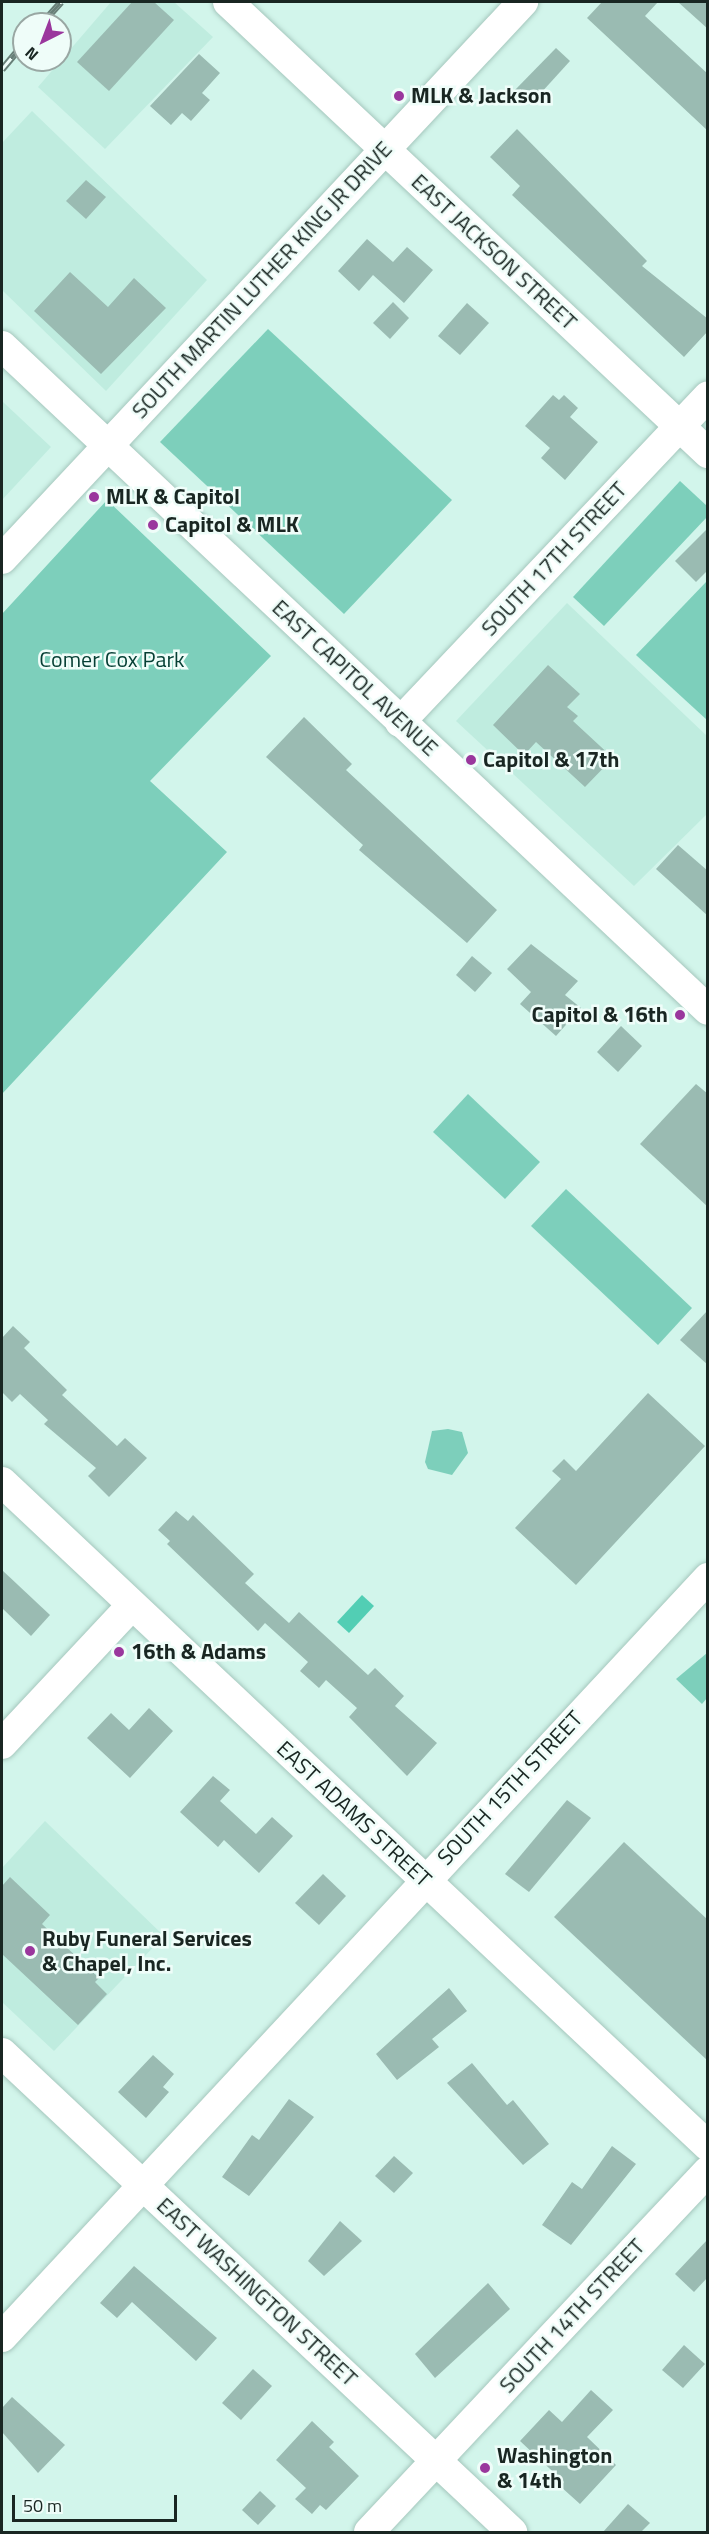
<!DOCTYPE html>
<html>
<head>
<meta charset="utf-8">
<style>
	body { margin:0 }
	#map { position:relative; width:709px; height:2534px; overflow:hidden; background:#d2f5eb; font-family:"Titillium Web",sans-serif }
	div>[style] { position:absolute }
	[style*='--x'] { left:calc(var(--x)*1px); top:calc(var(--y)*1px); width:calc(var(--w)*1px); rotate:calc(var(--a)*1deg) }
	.built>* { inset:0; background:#bfecdf }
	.green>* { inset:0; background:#7dcfbb }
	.water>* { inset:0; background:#52ceb4 }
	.building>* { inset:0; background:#9abbb2 }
	.roads { filter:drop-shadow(0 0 2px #a5c7bd) drop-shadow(0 0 2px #a5c7bd) }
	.minor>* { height:30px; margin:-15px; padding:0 15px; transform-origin:15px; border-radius:15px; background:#fff }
	.rail>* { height:7px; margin-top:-3.5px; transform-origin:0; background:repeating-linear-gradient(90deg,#effdf9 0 14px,#687f78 0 28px); box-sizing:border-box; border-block:2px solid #687f78 }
	.dots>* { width:16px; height:16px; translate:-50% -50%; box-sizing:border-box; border:3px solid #effdf9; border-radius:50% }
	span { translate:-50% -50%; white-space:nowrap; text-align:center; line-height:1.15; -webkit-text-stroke:5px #effdf9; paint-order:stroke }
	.poi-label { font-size:22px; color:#192622; font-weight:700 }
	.left { translate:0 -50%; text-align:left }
	.right { translate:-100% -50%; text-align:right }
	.street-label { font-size:22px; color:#192622 }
	.park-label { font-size:22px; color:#053f34 }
	.frame { position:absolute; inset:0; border:3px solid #192622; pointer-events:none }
	.north { position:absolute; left:12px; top:12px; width:60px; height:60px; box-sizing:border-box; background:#effdf9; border:2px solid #99a7a3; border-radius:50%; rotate:222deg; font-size:16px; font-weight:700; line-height:24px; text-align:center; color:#192622 }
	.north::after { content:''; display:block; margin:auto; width:21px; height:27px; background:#9a379d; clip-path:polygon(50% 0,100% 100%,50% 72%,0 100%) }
	.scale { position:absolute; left:12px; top:2495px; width:165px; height:27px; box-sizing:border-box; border:3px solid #192622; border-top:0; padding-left:8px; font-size:18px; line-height:21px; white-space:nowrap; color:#192622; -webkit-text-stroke:4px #effdf9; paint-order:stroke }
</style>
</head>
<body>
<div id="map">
	<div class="built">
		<i style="clip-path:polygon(111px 2px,174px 2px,213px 37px,105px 149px,38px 87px)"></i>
		<i style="clip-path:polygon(32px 111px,207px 280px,106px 391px,2px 290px,2px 143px)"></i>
		<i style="clip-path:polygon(2px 401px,51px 447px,2px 500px)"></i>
		<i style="clip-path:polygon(567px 603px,707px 736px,707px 814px,634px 886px,456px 721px)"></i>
		<i style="clip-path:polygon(45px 1821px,164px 1936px,54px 2051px,2px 2002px,2px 1868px)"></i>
	</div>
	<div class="green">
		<i style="clip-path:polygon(268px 329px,452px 500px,344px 614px,160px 442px)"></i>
		<i style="clip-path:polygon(680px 481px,707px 506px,707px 517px,604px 626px,573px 597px)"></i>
		<i style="clip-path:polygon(107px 500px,271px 656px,150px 781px,227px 852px,2px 1094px,2px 614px)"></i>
		<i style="clip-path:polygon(707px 581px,707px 720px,636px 655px)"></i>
		<i style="clip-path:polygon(468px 1094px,540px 1162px,505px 1199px,433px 1132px)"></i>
		<i style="clip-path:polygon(566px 1189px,692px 1308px,658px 1345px,531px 1226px)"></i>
		<i style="clip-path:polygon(448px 1429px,462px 1432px,468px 1453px,452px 1475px,428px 1469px,425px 1462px,432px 1431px)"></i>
		<i style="clip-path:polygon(707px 1653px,707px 1698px,702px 1704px,676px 1679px)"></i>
	</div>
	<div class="water">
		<i style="clip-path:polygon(362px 1595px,374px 1606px,349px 1633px,337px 1622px)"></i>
	</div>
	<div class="building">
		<i style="clip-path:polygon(132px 2px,154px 2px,174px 20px,109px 91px,77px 62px)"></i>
		<i style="clip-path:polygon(602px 2px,658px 2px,645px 16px,708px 74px,708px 131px,587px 18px)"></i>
		<i style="clip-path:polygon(678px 2px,708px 2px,708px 29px)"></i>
		<i style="clip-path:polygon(556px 48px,570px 61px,530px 105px,514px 91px)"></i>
		<i style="clip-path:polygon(199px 54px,220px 73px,202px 93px,210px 100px,191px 121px,182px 113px,171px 125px,150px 106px)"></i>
		<i style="clip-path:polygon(517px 129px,647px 261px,642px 266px,708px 319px,708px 331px,684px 357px,512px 195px,520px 186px,490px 157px)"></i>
		<i style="clip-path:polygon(86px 180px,106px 197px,86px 219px,66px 201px)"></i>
		<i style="clip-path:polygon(367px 239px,393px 262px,407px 247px,433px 270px,404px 303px,373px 275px,359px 291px,338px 271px)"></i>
		<i style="clip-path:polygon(70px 272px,108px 307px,134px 278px,166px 308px,101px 374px,34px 311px)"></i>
		<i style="clip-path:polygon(393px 302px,409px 318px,390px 339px,373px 323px)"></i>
		<i style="clip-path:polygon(467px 303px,489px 323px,460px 355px,438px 336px)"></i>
		<i style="clip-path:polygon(553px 395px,559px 400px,564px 395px,578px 408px,570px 417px,598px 442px,565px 480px,541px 458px,550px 448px,525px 426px)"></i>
		<i style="clip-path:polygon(708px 528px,708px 570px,696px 582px,675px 561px)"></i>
		<i style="clip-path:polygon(548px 665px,580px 694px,567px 707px,578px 716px,573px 721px,613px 758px,585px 787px,536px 742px,524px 755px,493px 725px)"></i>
		<i style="clip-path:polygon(304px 717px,352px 764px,346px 770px,497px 910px,467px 943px,359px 850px,363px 845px,266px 757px)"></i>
		<i style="clip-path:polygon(678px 845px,708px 871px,708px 916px,656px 869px)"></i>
		<i style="clip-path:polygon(531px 944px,578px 981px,565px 995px,581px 1008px,556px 1036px,520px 1004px,531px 992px,507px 969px)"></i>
		<i style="clip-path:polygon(472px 956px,492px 973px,475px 992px,456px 975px)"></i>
		<i style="clip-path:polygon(621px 1026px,642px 1046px,618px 1072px,597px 1052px)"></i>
		<i style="clip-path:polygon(696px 1084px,708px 1094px,708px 1207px,640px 1144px)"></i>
		<i style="clip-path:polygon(708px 1310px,708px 1365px,680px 1340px)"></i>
		<i style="clip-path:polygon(13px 1326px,30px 1342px,24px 1348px,67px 1390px,62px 1395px,117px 1446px,125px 1438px,147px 1458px,109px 1497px,88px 1476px,96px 1468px,44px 1424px,48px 1420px,20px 1394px,12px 1402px,2px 1392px,2px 1338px)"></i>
		<i style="clip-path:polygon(648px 1393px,705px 1446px,576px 1585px,515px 1528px,561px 1479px,552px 1471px,564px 1459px,576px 1471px)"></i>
		<i style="clip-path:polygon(176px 1511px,188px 1521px,193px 1515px,254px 1574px,245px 1583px,289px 1623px,299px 1612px,368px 1675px,375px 1668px,404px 1696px,395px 1706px,437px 1743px,407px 1776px,349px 1717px,357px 1708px,326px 1680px,319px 1688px,300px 1671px,308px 1662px,265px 1623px,258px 1631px,167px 1544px,170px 1541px,158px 1530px)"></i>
		<i style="clip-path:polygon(2px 1570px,50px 1615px,31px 1636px,2px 1608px)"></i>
		<i style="clip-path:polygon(149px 1708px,173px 1731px,130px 1778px,87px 1738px,111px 1713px,129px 1730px)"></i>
		<i style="clip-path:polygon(213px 1776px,230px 1790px,220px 1801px,256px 1834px,272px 1817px,293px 1836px,259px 1873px,224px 1840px,218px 1847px,180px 1812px)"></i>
		<i style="clip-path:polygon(567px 1800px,591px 1818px,529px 1892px,505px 1874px)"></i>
		<i style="clip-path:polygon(624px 1842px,708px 1920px,708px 2061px,554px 1917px)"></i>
		<i style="clip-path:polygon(323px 1874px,346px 1896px,319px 1925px,295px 1903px)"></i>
		<i style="clip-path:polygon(10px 1877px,50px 1915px,42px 1924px,99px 1978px,95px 1982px,107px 1994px,78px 2025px,2px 1954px,2px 1886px)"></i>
		<i style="clip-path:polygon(449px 1988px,467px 2011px,432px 2039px,439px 2047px,397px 2080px,376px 2054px)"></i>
		<i style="clip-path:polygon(153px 2055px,174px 2074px,163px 2087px,169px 2092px,146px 2118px,118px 2092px)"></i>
		<i style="clip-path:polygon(472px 2063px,507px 2105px,513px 2100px,549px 2144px,523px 2165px,447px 2083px)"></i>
		<i style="clip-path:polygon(289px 2099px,314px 2117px,249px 2196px,222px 2177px,252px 2135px,259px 2140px)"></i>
		<i style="clip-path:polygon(612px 2146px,636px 2164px,571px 2245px,542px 2225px,572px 2182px,582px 2189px)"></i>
		<i style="clip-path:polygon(394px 2156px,413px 2173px,394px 2193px,375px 2176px)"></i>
		<i style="clip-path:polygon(340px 2221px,362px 2241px,324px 2276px,308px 2261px)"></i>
		<i style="clip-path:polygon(708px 2239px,708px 2277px,694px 2292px,675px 2274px)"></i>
		<i style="clip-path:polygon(134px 2266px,217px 2338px,196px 2361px,132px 2302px,117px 2318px,100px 2303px)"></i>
		<i style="clip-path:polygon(488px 2283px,510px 2309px,435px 2378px,415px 2354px)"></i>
		<i style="clip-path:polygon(684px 2345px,705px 2364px,683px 2388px,662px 2370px)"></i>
		<i style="clip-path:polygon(253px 2369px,272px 2386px,241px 2420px,222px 2403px)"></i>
		<i style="clip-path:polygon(591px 2390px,613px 2410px,587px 2437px,616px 2465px,580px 2504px,560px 2486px,564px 2482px,520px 2441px,549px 2410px,562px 2422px)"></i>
		<i style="clip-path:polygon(12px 2397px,65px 2445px,38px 2473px,2px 2432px,2px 2408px)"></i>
		<i style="clip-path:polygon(312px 2421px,334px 2442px,329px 2447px,359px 2476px,326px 2510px,320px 2505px,312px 2514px,295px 2499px,306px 2488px,276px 2460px)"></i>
		<i style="clip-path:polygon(260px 2491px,276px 2506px,258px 2525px,242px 2510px)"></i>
		<i style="clip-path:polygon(628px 2504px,650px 2523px,641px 2532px,603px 2532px)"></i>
	</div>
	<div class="roads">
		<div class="minor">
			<i style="--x:228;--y:2;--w:659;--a:43.22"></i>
			<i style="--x:2;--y:346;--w:969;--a:43.24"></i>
			<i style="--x:2;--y:559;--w:763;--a:-46.91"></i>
			<i style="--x:400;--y:722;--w:448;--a:-46.6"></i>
			<i style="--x:2;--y:1482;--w:969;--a:43.24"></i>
			<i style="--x:2;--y:1744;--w:190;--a:-46.9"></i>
			<i style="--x:2;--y:2053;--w:700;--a:43.2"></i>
			<i style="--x:2;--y:2337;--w:1037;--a:-47.07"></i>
			<i style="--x:369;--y:2532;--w:495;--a:-46.8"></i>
		</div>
	</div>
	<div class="rail">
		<i style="--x:41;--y:24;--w:30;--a:-48"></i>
		<i style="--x:2;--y:69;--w:34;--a:-50"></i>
	</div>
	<div class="dots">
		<i style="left:399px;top:96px;background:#9a379d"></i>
		<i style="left:94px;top:497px;background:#9a379d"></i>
		<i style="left:153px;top:525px;background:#9a379d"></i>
		<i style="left:471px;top:760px;background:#9a379d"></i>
		<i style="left:680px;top:1015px;background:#9a379d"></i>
		<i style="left:119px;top:1652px;background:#9a379d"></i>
		<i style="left:30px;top:1951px;background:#9a379d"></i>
		<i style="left:485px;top:2468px;background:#9a379d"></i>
	</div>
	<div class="poi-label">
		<span class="left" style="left:411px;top:96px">MLK &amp; Jackson</span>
		<span class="left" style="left:106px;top:497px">MLK &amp; Capitol</span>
		<span class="left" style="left:165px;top:525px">Capitol &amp; MLK</span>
		<span class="left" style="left:483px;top:760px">Capitol &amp; 17th</span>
		<span class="right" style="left:668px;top:1015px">Capitol &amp; 16th</span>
		<span class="left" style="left:131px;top:1652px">16th &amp; Adams</span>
		<span class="left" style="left:42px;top:1951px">Ruby Funeral Services<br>&amp; Chapel, Inc.</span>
		<span class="left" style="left:497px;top:2468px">Washington<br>&amp; 14th</span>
	</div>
	<div class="street-label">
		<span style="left:494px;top:252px;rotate:43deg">EAST JACKSON STREET</span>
		<span style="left:262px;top:280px;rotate:-47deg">SOUTH MARTIN LUTHER KING JR DRIVE</span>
		<span style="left:554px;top:559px;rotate:-47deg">SOUTH 17TH STREET</span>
		<span style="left:355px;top:678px;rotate:43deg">EAST CAPITOL AVENUE</span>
		<span style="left:510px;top:1788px;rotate:-47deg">SOUTH 15TH STREET</span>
		<span style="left:354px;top:1814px;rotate:43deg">EAST ADAMS STREET</span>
		<span style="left:257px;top:2292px;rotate:43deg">EAST WASHINGTON STREET</span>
		<span style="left:572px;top:2316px;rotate:-47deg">SOUTH 14TH STREET</span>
	</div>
	<div class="park-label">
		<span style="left:112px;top:660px">Comer Cox Park</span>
	</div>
	<div class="frame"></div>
	<div class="north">N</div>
	<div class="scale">50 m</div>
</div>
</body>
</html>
